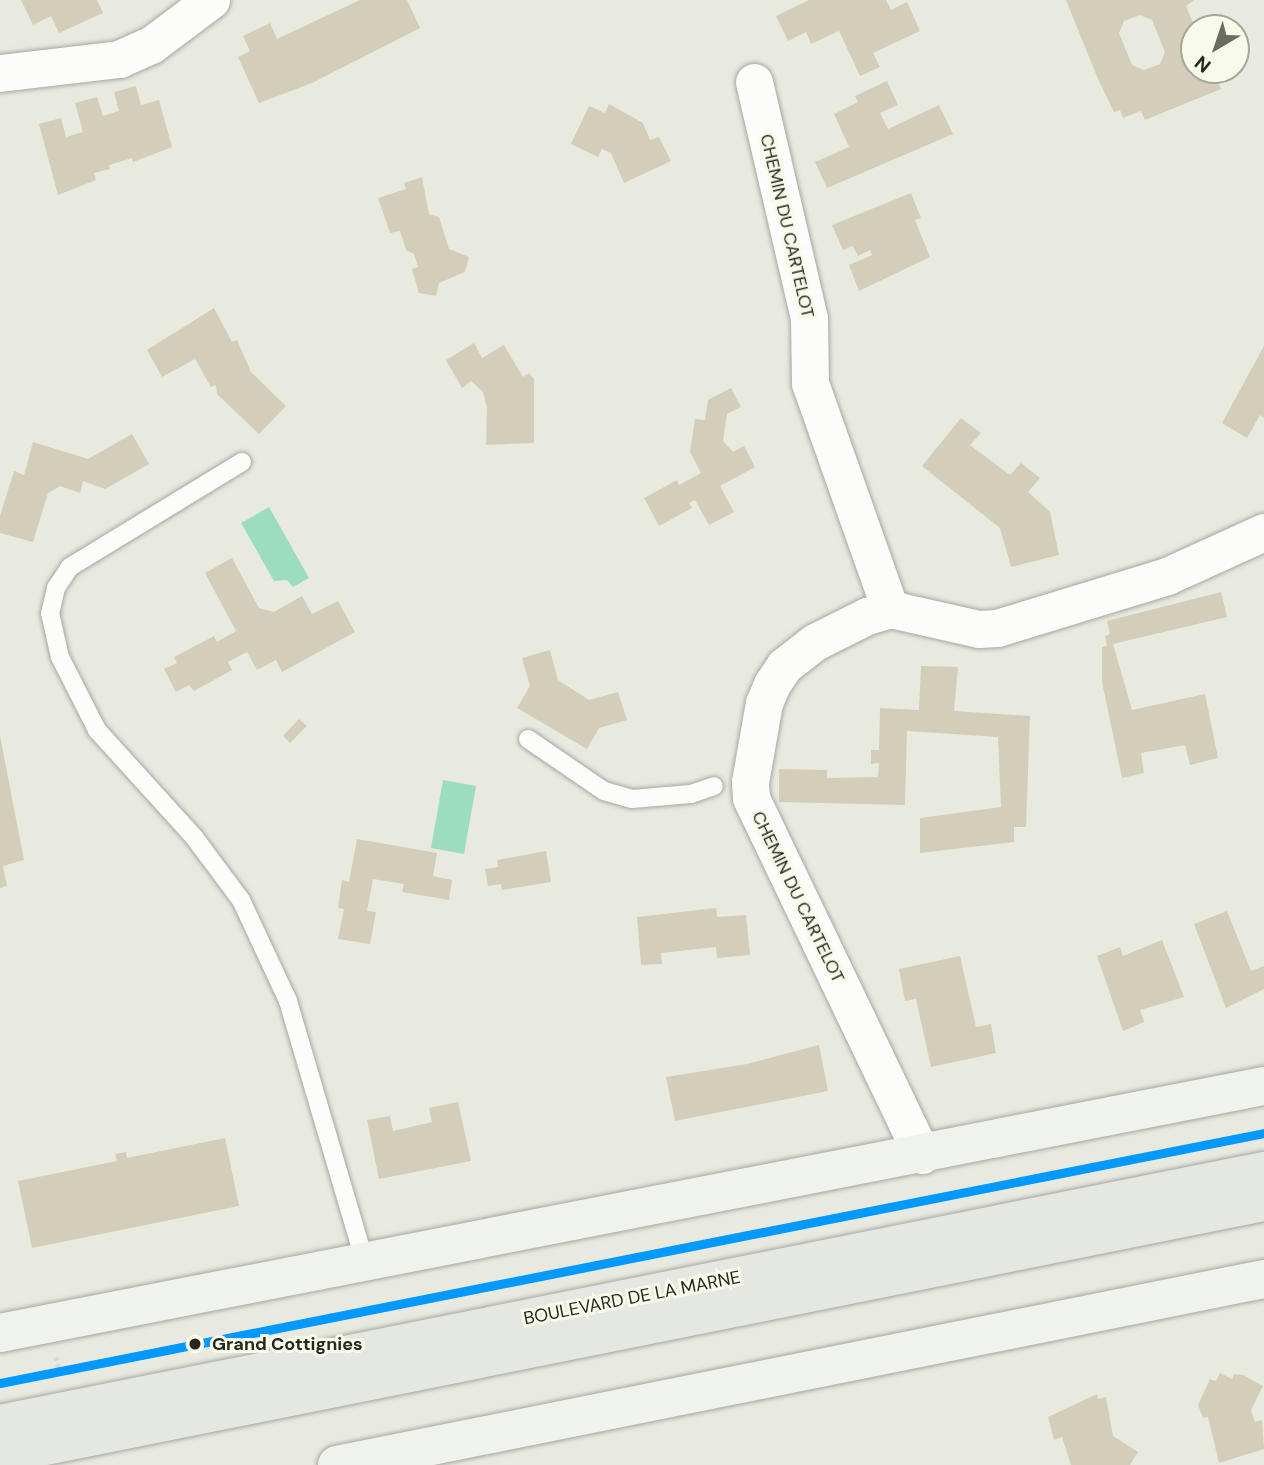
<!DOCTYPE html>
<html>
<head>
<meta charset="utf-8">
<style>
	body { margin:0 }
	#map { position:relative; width:1264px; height:1465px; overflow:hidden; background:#e8eae0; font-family:"DM Sans",sans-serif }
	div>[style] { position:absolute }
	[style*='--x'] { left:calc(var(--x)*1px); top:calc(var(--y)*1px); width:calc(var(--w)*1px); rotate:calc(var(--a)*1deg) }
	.water>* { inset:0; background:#9cddbf }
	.building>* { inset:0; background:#d3cdba }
	.path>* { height:4.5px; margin-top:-2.25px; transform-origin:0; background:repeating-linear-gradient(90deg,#d8d8d6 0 3.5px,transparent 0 7px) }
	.roads { filter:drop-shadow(0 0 2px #a7a7a1) drop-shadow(0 0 2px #a7a7a1) }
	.lane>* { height:18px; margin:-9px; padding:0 9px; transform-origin:9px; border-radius:9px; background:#fcfcfa }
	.street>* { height:37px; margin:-18.5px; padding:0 18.5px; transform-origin:18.5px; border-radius:18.5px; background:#fcfcfa }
	.secondary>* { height:38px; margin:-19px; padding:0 19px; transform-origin:19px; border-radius:19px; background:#f0f2ee }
	.primary>* { height:38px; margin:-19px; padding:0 19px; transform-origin:19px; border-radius:19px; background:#e4e7e2 }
	.tram-1>* { height:9px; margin:-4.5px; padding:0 4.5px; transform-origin:4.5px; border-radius:4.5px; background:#09f }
	.dots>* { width:19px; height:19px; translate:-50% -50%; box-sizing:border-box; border:4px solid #f8faea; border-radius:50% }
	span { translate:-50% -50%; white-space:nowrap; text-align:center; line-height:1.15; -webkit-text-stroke:6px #f8faea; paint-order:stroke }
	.street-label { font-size:18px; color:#272722 }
	.stop-label { font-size:18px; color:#272722; font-weight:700 }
	.left { translate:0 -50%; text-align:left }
	.north { position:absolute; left:1180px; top:14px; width:70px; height:70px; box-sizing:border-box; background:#f8faea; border:2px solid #a4a69a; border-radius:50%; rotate:219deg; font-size:19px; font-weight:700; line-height:28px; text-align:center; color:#272722 }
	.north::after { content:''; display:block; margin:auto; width:24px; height:32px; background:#6b6b64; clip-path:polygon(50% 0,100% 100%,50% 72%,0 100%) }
</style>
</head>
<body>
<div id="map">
	<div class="water">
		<i style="clip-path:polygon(269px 507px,309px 578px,293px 587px,287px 580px,274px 581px,241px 523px)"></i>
		<i style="clip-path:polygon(443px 780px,476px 786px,464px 854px,431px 848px)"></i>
	</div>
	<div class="building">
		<i style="clip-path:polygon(21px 0,97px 0,103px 13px,59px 33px,51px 16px,33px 25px)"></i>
		<i style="clip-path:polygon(360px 0,407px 0,420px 28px,312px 83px,259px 103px,238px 57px,250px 51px,243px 36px,270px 23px,277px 39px)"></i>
		<i style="clip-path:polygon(809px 0,886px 0,891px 10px,907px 2px,920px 31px,873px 53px,880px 67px,860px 76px,839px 31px,811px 44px,806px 32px,788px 41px,776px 16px)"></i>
		<i style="clip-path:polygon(evenodd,1066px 0,1194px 0,1186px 6px,1195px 28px,1194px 70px,1213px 70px,1221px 89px,1145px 120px,1141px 111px,1123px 118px,1120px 110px,1114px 112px,1098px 79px,1066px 0,1140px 15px,1152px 20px,1165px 52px,1160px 64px,1144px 70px,1132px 65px,1119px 33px,1124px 21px,1140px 15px)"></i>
		<i style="clip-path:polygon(887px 81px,898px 105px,880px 113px,888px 129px,939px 105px,953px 134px,827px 188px,815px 162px,849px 147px,834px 114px,858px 102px,855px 96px)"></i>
		<i style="clip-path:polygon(136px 86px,141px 105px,159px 100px,172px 147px,133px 162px,132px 158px,109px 165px,110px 169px,94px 173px,96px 180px,58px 195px,39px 124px,61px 118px,66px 137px,83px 132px,75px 103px,97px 97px,103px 116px,119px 111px,114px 92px)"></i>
		<i style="clip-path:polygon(609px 104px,643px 123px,650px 140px,659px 137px,671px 161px,624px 183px,611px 153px,602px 149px,598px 157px,571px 144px,589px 106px,605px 113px)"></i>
		<i style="clip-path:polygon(422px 177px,429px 214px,439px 217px,449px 249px,469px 257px,465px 272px,439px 283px,436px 296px,419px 293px,412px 269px,418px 267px,414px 254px,406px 250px,400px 231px,390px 233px,378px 198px,406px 189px,404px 183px)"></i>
		<i style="clip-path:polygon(911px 193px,921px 218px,915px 220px,930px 257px,859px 291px,849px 265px,872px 255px,870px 250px,858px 256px,853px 246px,843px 250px,832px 225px)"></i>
		<i style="clip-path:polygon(214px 308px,232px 342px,237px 340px,251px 372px,286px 406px,259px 434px,217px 394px,216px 385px,211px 387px,195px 359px,162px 377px,147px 350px)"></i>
		<i style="clip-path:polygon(474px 343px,482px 358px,504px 345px,523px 377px,529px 373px,534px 379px,534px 443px,486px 445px,487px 408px,483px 392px,471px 381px,462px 388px,446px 360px)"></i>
		<i style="clip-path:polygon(1264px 346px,1264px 418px,1260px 415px,1247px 438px,1222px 423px)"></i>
		<i style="clip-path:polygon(731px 388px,741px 407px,727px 414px,723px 441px,733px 452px,744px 446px,755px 467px,720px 486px,734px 512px,709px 525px,695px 500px,689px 503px,692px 508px,659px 526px,644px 498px,677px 480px,679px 485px,701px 473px,690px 452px,695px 419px,705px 420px,708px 400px)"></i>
		<i style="clip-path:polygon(961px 418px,981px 433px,970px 445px,1010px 475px,1021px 463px,1040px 478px,1028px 492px,1050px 512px,1059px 555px,1011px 567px,1000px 528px,922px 466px)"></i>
		<i style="clip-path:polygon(132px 434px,149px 464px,105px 489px,83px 481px,80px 493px,60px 486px,48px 493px,33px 542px,0 533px,0 516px,14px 471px,24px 475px,33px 442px,88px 459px)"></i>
		<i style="clip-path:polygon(232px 558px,259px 608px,274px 612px,302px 596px,312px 614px,338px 601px,355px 632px,282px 672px,276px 660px,257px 670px,247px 652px,228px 662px,232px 670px,194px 691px,189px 685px,176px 692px,164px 669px,177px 663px,174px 657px,214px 636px,217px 642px,236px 631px,205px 573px)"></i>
		<i style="clip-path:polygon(1221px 592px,1227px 617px,1113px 644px,1132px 710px,1205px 694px,1218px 758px,1190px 765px,1185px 745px,1141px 753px,1144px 773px,1122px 778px,1102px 682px,1102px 647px,1107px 646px,1105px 636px,1110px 634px,1107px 621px)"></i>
		<i style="clip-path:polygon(550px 650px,558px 680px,589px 700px,618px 692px,627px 720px,599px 728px,587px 749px,517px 708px,530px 686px,522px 658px)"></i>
		<i style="clip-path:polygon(921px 666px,958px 667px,954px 711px,1030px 716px,1026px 827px,1014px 827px,1014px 842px,920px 853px,920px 818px,1001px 807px,998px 737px,907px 731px,905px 805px,779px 802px,779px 769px,827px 770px,827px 778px,878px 777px,879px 763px,871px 764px,871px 750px,879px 750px,880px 708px,919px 710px)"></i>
		<i style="clip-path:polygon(299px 719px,307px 726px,290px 743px,283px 736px)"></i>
		<i style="clip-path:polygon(0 736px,24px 860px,3px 866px,7px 886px,0 888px)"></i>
		<i style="clip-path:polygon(357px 839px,437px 853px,433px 876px,452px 880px,449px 900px,402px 892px,404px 884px,373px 879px,367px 911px,376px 912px,370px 944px,338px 939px,344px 909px,338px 908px,342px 880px,349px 882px)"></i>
		<i style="clip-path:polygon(546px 851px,551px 882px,502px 890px,501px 884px,488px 886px,485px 869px,498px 867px,497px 860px)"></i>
		<i style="clip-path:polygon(716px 908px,717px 917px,746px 915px,750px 955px,717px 958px,716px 947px,661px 953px,662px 964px,641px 965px,637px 917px)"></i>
		<i style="clip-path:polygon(1227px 911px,1251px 971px,1264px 966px,1264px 989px,1226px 1008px,1194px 924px)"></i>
		<i style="clip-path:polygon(1162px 940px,1184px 997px,1140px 1010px,1144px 1022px,1123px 1031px,1097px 956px,1120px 947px,1123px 956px)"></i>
		<i style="clip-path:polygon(960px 956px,976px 1027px,991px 1024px,996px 1053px,931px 1067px,916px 999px,905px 1001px,899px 969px)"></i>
		<i style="clip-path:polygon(819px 1045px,828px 1091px,675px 1121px,666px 1077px,747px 1064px)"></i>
		<i style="clip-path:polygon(458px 1102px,471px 1161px,379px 1179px,367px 1120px,390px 1116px,393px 1131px,432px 1122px,429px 1108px)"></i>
		<i style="clip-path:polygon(225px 1138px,239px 1206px,32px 1248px,18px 1181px,117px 1161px,115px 1154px,126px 1152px,127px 1158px)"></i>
		<i style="clip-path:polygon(1220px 1373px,1232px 1379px,1234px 1374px,1243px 1375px,1263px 1386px,1251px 1410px,1255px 1422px,1262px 1420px,1264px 1449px,1219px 1463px,1208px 1417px,1203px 1418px,1198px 1405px,1210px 1379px,1216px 1381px)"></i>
		<i style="clip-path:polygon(1097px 1394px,1098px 1399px,1106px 1397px,1113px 1436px,1138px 1452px,1130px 1465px,1071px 1465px,1062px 1437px,1054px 1440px,1048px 1417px)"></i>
	</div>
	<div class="path">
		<i style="--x:56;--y:1357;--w:18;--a:77"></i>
	</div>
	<div class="roads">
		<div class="lane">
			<i style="--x:242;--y:462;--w:202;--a:148.6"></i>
			<i style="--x:70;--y:567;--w:25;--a:124"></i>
			<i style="--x:56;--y:588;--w:26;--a:103"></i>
			<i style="--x:50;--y:613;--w:45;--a:77.2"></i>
			<i style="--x:60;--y:657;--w:82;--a:63.1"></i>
			<i style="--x:97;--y:730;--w:144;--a:47.8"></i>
			<i style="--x:194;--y:837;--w:79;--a:53.3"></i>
			<i style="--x:241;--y:900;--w:111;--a:65"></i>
			<i style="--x:288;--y:1001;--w:272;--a:73.6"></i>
			<i style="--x:528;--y:739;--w:92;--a:34.4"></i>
			<i style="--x:604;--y:791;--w:29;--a:16"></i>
			<i style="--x:632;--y:799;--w:59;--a:-4.8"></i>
			<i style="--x:691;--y:794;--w:24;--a:-19"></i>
		</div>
		<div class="street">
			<i style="--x:0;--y:73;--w:120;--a:-6.7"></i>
			<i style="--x:119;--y:59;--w:35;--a:-24"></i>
			<i style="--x:151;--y:45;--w:75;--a:-36.9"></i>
			<i style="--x:754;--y:82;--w:243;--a:76.9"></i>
			<i style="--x:809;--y:319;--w:64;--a:89.1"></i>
			<i style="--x:810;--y:383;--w:240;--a:70.5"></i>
			<i style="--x:922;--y:1155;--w:396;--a:-115.6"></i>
			<i style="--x:751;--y:798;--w:16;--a:-94"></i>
			<i style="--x:750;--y:782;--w:80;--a:-80"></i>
			<i style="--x:764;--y:703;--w:21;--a:-67"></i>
			<i style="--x:772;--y:684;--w:22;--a:-56"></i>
			<i style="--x:784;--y:666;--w:39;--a:-38"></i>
			<i style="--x:815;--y:642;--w:58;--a:-26.6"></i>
			<i style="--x:867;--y:616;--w:24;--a:-17"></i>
			<i style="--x:890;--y:609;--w:91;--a:12.7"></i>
			<i style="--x:979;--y:629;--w:18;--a:-3"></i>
			<i style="--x:997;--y:628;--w:178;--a:-17"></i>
			<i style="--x:1167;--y:576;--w:107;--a:-24.4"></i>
		</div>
		<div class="secondary">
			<i style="--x:0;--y:1333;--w:1288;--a:-11.06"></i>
			<i style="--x:337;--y:1465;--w:945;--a:-11.35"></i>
		</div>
		<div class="primary">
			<i style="--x:0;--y:1424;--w:1289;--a:-11.32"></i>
			<i style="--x:0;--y:1455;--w:1289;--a:-11.32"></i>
		</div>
	</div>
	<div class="tram-1">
		<i style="--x:0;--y:1383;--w:1288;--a:-11.19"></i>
	</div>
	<div class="dots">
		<i style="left:195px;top:1344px;background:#272722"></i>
	</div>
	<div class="street-label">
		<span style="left:787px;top:226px;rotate:77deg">CHEMIN DU CARTELOT</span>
		<span style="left:798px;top:897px;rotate:64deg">CHEMIN DU CARTELOT</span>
		<span style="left:632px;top:1298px;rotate:-11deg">BOULEVARD DE LA MARNE</span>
	</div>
	<div class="stop-label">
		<span class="left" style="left:212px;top:1344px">Grand Cottignies</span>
	</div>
	<div class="north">N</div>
</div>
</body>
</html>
